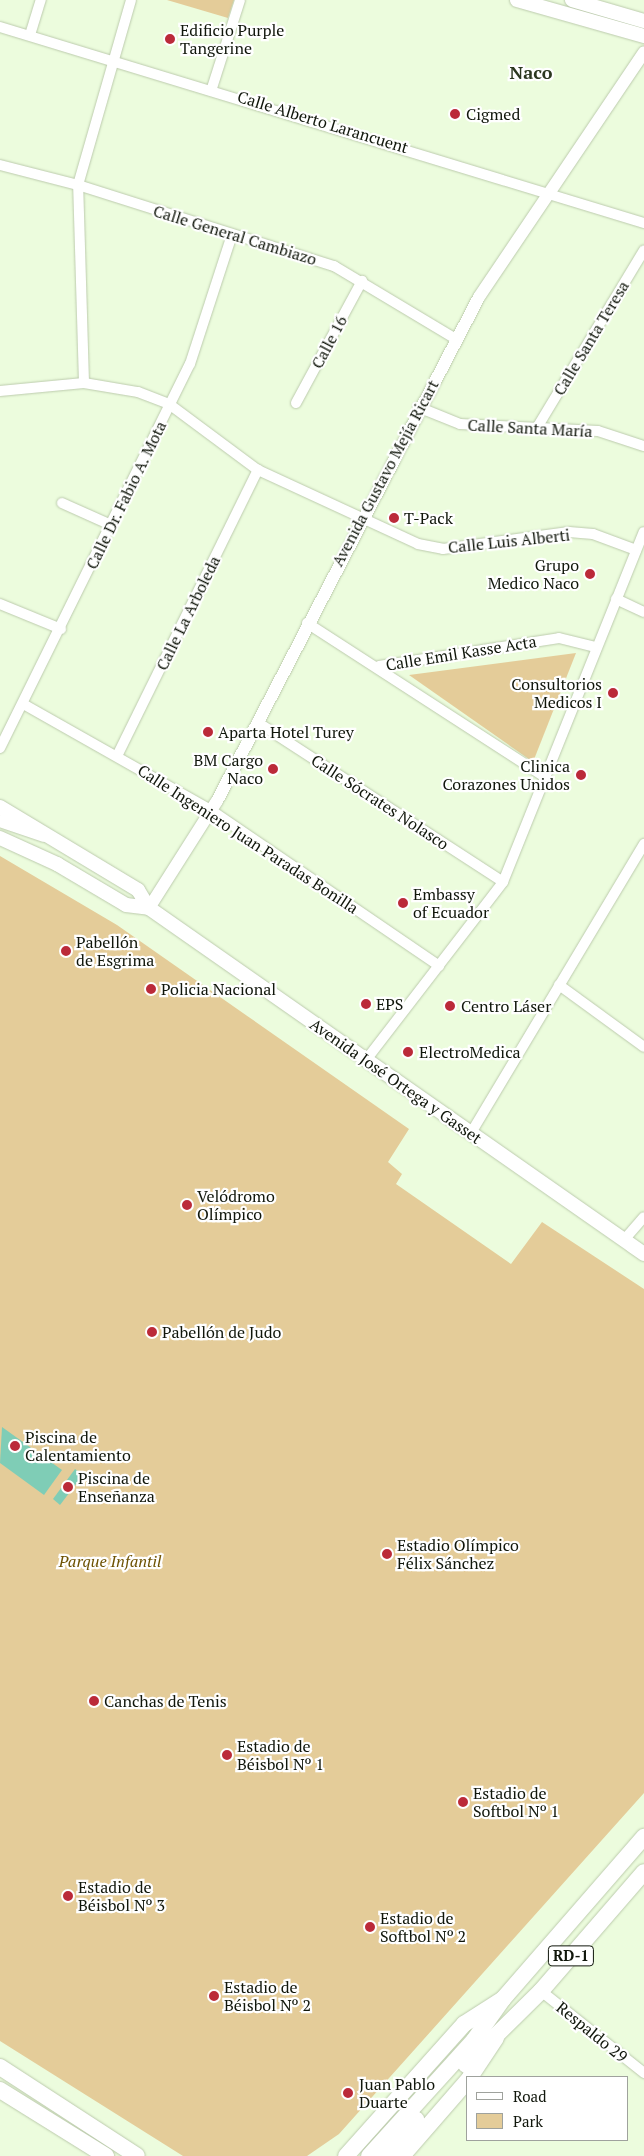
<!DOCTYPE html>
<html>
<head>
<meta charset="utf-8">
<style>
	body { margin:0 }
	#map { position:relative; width:644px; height:2156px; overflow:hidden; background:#ecfcdd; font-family:"PT Serif",serif }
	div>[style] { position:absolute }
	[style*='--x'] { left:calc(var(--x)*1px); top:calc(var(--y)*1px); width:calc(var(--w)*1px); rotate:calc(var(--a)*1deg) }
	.green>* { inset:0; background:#e4cc99 }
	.water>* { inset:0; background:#7fcdb6 }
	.roads { filter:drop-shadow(0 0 1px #bccbad) drop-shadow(0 0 1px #bccbad) }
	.minor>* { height:10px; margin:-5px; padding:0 5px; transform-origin:5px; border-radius:5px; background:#fff }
	.tertiary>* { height:12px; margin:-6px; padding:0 6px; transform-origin:6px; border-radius:6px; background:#fff }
	.secondary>* { height:14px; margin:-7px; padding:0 7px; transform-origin:7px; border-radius:7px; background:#fff }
	.primary>* { height:16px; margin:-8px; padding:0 8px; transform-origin:8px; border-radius:8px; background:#fff }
	.trunk>* { height:16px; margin:-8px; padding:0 8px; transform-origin:8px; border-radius:8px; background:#fff }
	.dots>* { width:14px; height:14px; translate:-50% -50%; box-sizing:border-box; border:2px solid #fff; border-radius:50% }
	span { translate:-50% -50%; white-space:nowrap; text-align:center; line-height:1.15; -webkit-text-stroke:4.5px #fff; paint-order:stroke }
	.shield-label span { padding:1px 4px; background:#fff; border:1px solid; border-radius:4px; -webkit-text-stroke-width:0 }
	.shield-label { font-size:15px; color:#10160b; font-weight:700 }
	.poi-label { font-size:16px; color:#10160b }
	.left { translate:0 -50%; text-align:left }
	.right { translate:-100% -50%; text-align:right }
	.street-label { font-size:16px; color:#10160b }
	.park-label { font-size:16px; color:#6d5203; font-style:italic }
	.neighbourhood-label { font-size:18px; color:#2b371f; font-weight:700 }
	.legend { position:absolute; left:466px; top:2076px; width:162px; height:65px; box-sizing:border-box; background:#fff; border:1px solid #9fa29d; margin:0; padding:6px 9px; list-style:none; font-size:15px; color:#10160b }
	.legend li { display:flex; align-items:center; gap:10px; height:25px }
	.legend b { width:25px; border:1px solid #9fa29d }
</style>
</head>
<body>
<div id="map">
	<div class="green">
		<i style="clip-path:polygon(167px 0,234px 0,228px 18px)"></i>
		<i style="clip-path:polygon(576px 653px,533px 762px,409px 675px)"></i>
		<i style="clip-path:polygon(0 856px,117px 925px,409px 1129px,388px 1162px,402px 1174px,396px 1184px,511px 1264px,542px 1222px,644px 1289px,644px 1793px,339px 2134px,307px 2156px,183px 2156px,0 2041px)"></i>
	</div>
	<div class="water">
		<i style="clip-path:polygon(2px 1427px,62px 1470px,44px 1495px,0 1463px)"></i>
		<i style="clip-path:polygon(75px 1469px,83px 1475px,60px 1505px,53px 1499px)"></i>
	</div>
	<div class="roads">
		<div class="minor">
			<i style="--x:0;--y:27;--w:673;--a:16.93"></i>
			<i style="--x:30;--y:35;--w:37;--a:-73"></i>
			<i style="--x:212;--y:88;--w:92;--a:-72.3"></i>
			<i style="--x:0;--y:165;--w:81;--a:14.4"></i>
			<i style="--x:78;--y:185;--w:269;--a:17.6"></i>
			<i style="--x:334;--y:266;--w:142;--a:30.9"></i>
			<i style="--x:84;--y:383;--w:198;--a:-91.7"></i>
			<i style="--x:78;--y:185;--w:192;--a:-74"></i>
			<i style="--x:0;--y:391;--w:84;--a:-5.4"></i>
			<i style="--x:84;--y:383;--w:55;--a:9.5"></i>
			<i style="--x:138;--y:392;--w:33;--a:21"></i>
			<i style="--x:169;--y:404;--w:111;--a:36.6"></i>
			<i style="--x:258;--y:470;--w:176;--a:24.8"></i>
			<i style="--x:418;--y:544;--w:25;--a:11"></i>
			<i style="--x:443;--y:549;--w:127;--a:-7.7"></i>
			<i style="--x:569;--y:532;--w:24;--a:5"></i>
			<i style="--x:593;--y:534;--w:46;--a:20.4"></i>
			<i style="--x:296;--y:403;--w:139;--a:-61.6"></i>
			<i style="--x:418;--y:407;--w:45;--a:22"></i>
			<i style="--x:460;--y:424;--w:138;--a:2.9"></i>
			<i style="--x:598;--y:431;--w:48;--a:18.1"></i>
			<i style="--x:538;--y:426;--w:205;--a:-58.9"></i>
			<i style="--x:62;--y:503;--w:54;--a:24.2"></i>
			<i style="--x:616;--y:599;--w:31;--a:25"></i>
			<i style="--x:0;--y:604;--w:66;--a:22.3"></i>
			<i style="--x:307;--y:623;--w:283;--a:32.9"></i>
			<i style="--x:379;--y:666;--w:182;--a:-8.8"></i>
			<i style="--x:559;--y:638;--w:37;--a:14"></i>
			<i style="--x:25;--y:705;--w:215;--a:29.5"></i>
			<i style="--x:212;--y:811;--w:275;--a:34.3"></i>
			<i style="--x:257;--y:722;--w:293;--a:33"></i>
			<i style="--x:0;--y:748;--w:428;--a:-63.7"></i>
			<i style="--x:190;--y:364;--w:136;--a:-72"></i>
			<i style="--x:118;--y:754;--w:317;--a:-63.8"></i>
			<i style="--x:559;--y:985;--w:105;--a:36.1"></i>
			<i style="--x:366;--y:1060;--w:225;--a:-52.4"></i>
			<i style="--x:503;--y:882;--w:377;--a:-68.1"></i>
			<i style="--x:471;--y:1133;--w:337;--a:-59.1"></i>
			<i style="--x:624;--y:1240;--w:30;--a:-49"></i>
			<i style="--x:541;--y:1991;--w:132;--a:38.5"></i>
		</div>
		<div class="tertiary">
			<i style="--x:0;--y:821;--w:46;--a:18.8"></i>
			<i style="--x:149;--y:908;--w:127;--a:-57.6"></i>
			<i style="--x:217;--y:801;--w:568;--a:-62.53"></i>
			<i style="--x:479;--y:297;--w:295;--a:-56"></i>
		</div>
		<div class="secondary">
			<i style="--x:517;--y:0;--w:132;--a:15.8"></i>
			<i style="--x:572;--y:0;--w:75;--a:16.3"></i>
			<i style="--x:0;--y:807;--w:161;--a:31"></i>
			<i style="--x:138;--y:890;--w:21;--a:59"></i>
			<i style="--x:149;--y:908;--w:604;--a:34.95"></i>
			<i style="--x:0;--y:838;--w:63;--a:24.5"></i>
			<i style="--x:57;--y:864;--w:80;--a:30.7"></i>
			<i style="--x:126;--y:905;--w:23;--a:7"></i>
		</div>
		<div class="primary">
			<i style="--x:0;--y:2067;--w:163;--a:33"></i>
			<i style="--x:470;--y:2077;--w:47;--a:-56.3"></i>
			<i style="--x:0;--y:2090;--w:125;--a:31.9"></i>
			<i style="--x:346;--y:2156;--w:177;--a:-48.2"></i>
			<i style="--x:464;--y:2024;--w:46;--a:-32.7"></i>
			<i style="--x:402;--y:2156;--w:101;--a:-49"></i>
		</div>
		<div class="trunk">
			<i style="--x:466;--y:2065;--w:105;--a:-44.6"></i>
			<i style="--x:541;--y:1991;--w:157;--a:-49.1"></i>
			<i style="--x:369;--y:2156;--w:156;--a:-47.8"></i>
			<i style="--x:474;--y:2040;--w:50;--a:-54.7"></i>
			<i style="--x:503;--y:1999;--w:215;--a:-49"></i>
			<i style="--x:385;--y:2156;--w:48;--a:-49.3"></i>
		</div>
	</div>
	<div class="dots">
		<i style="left:170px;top:39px;background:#bb2a39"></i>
		<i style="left:455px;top:114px;background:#bb2a39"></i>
		<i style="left:394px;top:518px;background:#bb2a39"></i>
		<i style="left:590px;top:574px;background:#bb2a39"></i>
		<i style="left:613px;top:693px;background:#bb2a39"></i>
		<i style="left:208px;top:732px;background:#bb2a39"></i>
		<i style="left:273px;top:769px;background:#bb2a39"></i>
		<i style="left:581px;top:775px;background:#bb2a39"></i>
		<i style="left:403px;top:903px;background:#bb2a39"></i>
		<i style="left:66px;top:951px;background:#bb2a39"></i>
		<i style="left:151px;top:989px;background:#bb2a39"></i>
		<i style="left:366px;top:1004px;background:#bb2a39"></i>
		<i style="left:450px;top:1006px;background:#bb2a39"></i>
		<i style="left:408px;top:1052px;background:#bb2a39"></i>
		<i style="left:187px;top:1205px;background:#bb2a39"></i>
		<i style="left:152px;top:1332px;background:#bb2a39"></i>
		<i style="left:15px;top:1446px;background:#bb2a39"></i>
		<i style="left:68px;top:1487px;background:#bb2a39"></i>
		<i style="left:387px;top:1554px;background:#bb2a39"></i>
		<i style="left:94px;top:1701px;background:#bb2a39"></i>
		<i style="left:227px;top:1755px;background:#bb2a39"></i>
		<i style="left:463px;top:1802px;background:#bb2a39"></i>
		<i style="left:68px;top:1896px;background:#bb2a39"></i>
		<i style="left:370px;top:1927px;background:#bb2a39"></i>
		<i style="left:214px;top:1996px;background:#bb2a39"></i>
		<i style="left:348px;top:2093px;background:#bb2a39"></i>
	</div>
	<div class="shield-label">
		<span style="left:571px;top:1956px">RD-1</span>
	</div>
	<div class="poi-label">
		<span class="left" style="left:180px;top:39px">Edificio Purple<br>Tangerine</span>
		<span class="left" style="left:466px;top:114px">Cigmed</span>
		<span class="left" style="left:404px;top:518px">T-Pack</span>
		<span class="right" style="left:579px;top:574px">Grupo<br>Medico Naco</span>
		<span class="right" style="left:602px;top:693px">Consultorios<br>Medicos I</span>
		<span class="left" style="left:218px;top:732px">Aparta Hotel Turey</span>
		<span class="right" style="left:263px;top:769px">BM Cargo<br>Naco</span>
		<span class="right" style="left:570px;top:775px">Clinica<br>Corazones Unidos</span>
		<span class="left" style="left:413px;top:903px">Embassy<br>of Ecuador</span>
		<span class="left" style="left:76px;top:951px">Pabellón<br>de Esgrima</span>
		<span class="left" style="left:161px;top:989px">Policia Nacional</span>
		<span class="left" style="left:376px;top:1004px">EPS</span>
		<span class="left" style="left:461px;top:1006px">Centro Láser</span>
		<span class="left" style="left:419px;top:1052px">ElectroMedica</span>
		<span class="left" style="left:197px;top:1205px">Velódromo<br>Olímpico</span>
		<span class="left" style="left:162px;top:1332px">Pabellón de Judo</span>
		<span class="left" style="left:25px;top:1446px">Piscina de<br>Calentamiento</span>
		<span class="left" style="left:78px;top:1487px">Piscina de<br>Enseñanza</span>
		<span class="left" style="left:397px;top:1554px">Estadio Olímpico<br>Félix Sánchez</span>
		<span class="left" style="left:104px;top:1701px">Canchas de Tenis</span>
		<span class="left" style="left:237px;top:1755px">Estadio de<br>Béisbol Nº 1</span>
		<span class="left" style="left:473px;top:1802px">Estadio de<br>Softbol Nº 1</span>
		<span class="left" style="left:78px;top:1896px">Estadio de<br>Béisbol Nº 3</span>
		<span class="left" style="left:380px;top:1927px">Estadio de<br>Softbol Nº 2</span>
		<span class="left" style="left:224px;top:1996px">Estadio de<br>Béisbol Nº 2</span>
		<span class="left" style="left:359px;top:2093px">Juan Pablo<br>Duarte</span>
	</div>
	<div class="street-label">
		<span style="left:323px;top:122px;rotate:17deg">Calle Alberto Larancuent</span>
		<span style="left:235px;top:235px;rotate:17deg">Calle General Cambiazo</span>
		<span style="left:591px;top:338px;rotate:-59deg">Calle Santa Teresa</span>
		<span style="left:329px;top:342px;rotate:-62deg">Calle 16</span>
		<span style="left:530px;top:428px;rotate:3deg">Calle Santa María</span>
		<span style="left:385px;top:473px;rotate:-62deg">Avenida Gustavo Mejía Ricart</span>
		<span style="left:126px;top:495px;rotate:-64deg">Calle Dr. Fabio A. Mota</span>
		<span style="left:509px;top:541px;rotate:-6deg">Calle Luis Alberti</span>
		<span style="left:188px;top:613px;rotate:-64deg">Calle La Arboleda</span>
		<span style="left:461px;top:653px;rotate:-9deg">Calle Emil Kasse Acta</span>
		<span style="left:380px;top:802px;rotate:33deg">Calle Sócrates Nolasco</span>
		<span style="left:248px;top:839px;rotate:33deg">Calle Ingeniero Juan Paradas Bonilla</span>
		<span style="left:396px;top:1081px;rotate:35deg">Avenida José Ortega y Gasset</span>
		<span style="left:592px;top:2032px;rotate:39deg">Respaldo 29</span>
	</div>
	<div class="park-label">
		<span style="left:110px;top:1561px">Parque Infantil</span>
	</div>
	<div class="neighbourhood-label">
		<span style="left:531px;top:72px">Naco</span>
	</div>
	<ul class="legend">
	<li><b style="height:6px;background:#fff"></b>Road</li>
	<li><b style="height:14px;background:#e4cc99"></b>Park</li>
	</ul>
</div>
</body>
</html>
